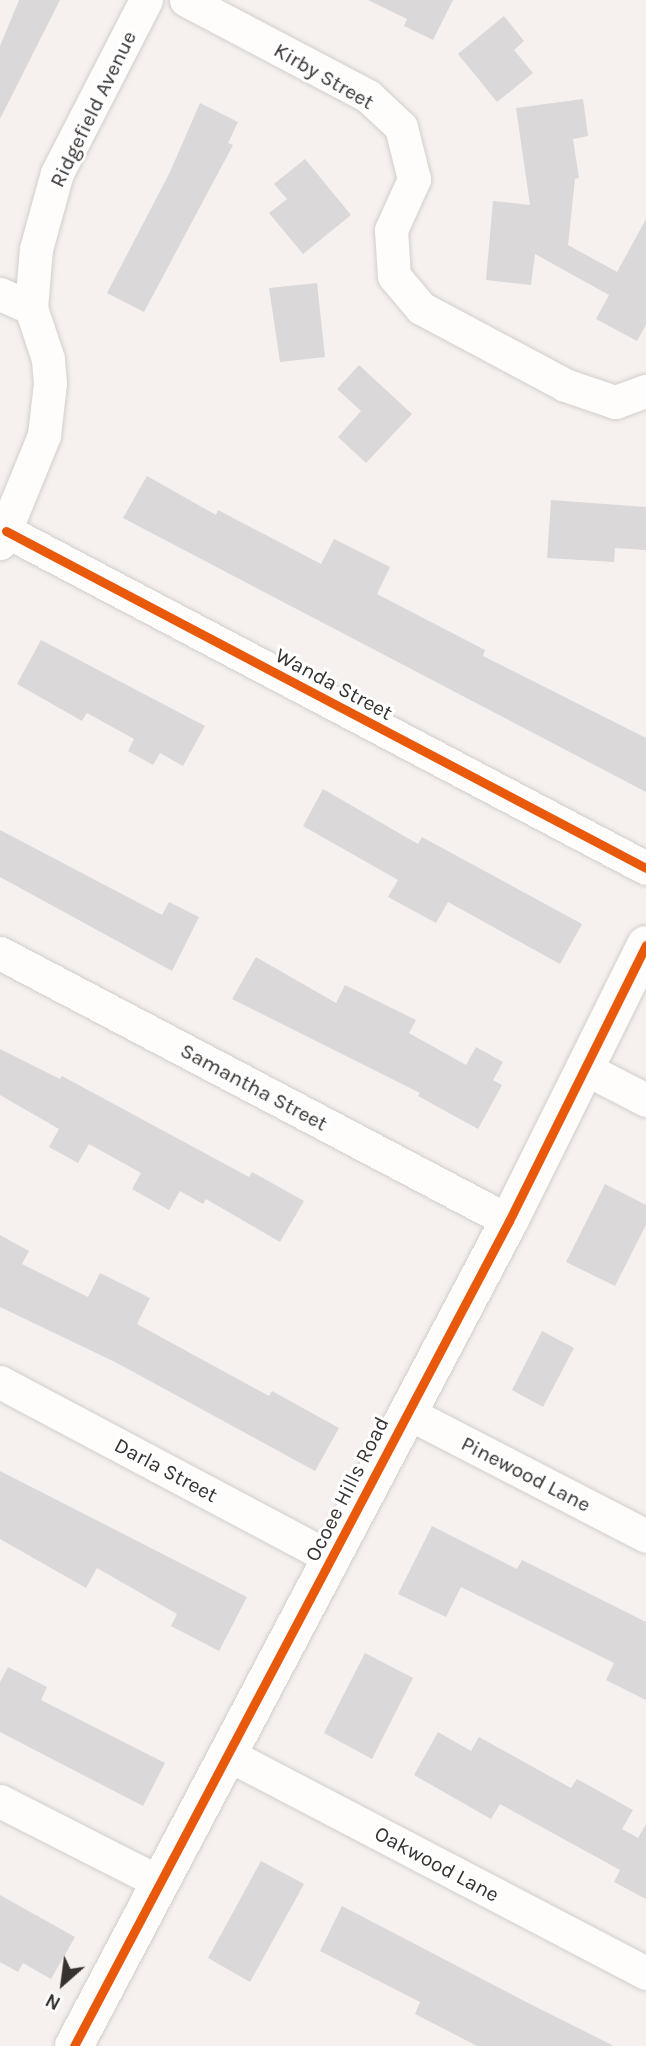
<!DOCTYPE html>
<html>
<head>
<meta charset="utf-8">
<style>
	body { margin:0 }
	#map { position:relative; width:646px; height:2046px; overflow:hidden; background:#f6f1ee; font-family:Karla,sans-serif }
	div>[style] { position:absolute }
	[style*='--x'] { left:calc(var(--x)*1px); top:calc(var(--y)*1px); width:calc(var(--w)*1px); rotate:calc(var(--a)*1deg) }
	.building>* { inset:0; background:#dad8d9 }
	.roads { filter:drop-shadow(0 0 2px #d2cecb) drop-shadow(0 0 2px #d2cecb) }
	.street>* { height:33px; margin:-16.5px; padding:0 16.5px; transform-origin:16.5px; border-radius:16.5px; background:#fefdfc }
	.secondary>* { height:38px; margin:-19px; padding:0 19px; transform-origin:19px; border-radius:19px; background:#fefdfc }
	.cycleway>* { height:9px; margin:-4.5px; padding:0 4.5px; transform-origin:4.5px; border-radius:4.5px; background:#e8590c }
	span { translate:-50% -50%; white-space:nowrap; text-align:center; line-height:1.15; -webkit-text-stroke:6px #fff; paint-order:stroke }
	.street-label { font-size:21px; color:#353230 }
	.north { position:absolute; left:28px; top:1948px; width:70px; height:70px; -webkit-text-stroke:5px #fff; paint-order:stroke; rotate:208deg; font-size:19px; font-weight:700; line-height:28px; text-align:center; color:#353230 }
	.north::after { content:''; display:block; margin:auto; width:24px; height:32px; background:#353230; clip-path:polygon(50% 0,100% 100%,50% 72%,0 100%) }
</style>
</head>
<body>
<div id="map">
	<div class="building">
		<i style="clip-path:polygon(19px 0,60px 0,0 119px,0 46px)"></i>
		<i style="clip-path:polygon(368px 0,453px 0,433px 40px,404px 26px,407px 19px)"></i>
		<i style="clip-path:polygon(504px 16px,524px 41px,514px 50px,533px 73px,497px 102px,458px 54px)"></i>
		<i style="clip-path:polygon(583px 99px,588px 136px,573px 139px,579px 178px,575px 179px,568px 245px,617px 272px,646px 219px,646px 325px,637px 341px,596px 319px,609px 295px,535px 254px,531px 285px,486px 280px,493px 201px,530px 205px,516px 108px)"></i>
		<i style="clip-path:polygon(200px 103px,238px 122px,228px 143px,233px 145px,144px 312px,107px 293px,170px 172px)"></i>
		<i style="clip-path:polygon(305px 159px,351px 215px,303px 254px,269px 213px,287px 199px,274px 184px)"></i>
		<i style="clip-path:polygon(317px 283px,325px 357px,280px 362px,269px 288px)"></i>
		<i style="clip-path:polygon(359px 365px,412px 414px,366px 463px,338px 437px,361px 411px,337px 389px)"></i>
		<i style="clip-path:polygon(147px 476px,216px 515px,218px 510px,321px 564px,334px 539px,390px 567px,377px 594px,485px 650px,483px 656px,646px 738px,646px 792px,123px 518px)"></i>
		<i style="clip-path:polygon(551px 500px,646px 507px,646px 550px,615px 548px,614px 562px,547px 558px)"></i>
		<i style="clip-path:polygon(41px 640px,205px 726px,183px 766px,160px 753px,153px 765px,128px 751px,134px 739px,87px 713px,82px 721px,17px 684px)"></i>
		<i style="clip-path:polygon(323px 789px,418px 844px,422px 837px,582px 924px,560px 964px,448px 902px,436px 923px,388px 897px,398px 880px,303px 826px)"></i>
		<i style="clip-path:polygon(0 830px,162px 915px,169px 902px,199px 917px,172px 971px,0 877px)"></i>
		<i style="clip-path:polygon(256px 957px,336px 1003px,345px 985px,416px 1020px,409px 1033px,466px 1065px,476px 1047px,503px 1062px,493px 1080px,502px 1085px,478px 1129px,418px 1096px,420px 1093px,232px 999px)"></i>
		<i style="clip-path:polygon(0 1049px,60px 1079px,62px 1076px,249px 1177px,252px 1172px,304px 1201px,280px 1242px,206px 1199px,203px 1204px,180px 1191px,169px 1210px,132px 1189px,141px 1173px,89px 1144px,78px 1163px,49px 1147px,59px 1129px,0 1095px)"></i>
		<i style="clip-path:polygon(605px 1184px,646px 1205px,646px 1225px,615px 1286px,566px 1262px)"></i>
		<i style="clip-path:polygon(0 1235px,29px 1251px,22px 1264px,88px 1297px,100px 1273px,150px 1298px,137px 1324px,269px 1396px,272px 1391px,339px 1428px,315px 1471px,117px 1363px,0 1307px)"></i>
		<i style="clip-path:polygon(542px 1331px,574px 1348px,543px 1407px,512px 1390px)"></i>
		<i style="clip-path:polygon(0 1471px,247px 1597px,219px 1651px,171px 1626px,177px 1614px,97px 1568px,86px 1588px,0 1539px)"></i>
		<i style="clip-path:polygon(432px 1526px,517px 1569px,522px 1560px,646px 1622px,646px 1700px,606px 1680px,614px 1663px,461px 1587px,446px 1617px,398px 1594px)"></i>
		<i style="clip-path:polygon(365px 1653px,413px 1678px,372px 1759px,324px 1733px)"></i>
		<i style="clip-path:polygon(8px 1667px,47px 1687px,41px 1700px,165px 1763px,143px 1806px,0 1732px,0 1682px)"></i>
		<i style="clip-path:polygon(438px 1732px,471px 1751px,479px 1737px,571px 1788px,577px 1779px,633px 1810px,622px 1829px,638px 1838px,646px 1824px,646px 1899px,614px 1882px,620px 1870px,500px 1804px,491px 1819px,414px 1775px)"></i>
		<i style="clip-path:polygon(261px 1861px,304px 1884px,250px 1982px,208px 1958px)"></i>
		<i style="clip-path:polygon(0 1895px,75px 1937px,51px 1979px,23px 1963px,18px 1972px,0 1962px)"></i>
		<i style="clip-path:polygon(342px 1906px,528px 2003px,614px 2046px,477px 2046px,415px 2014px,420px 2002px,320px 1951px)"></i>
	</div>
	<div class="roads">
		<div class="street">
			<i style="--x:186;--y:0;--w:206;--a:27.8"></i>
			<i style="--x:368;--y:96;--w:45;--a:43.2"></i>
			<i style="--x:401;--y:127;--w:54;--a:76"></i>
			<i style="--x:414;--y:179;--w:56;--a:114.3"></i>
			<i style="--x:391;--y:230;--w:46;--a:86.3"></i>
			<i style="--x:394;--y:276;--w:42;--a:49.8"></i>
			<i style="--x:421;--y:308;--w:163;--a:28.1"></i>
			<i style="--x:565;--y:385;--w:53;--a:18.8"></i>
			<i style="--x:615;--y:402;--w:33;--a:-20"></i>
			<i style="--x:0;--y:294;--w:34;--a:24"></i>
			<i style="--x:6;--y:531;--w:723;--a:27.77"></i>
			<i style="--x:0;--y:543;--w:117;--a:-67.8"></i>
			<i style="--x:44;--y:435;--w:52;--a:-83.4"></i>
			<i style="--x:50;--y:383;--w:24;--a:-95"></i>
			<i style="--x:48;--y:359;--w:54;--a:-108.4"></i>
			<i style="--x:31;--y:308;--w:59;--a:-85.2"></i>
			<i style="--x:36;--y:249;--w:79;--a:-74.6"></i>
			<i style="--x:57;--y:173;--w:195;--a:-62.8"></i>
			<i style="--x:0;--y:953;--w:575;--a:27.77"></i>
			<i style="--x:584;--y:1068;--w:70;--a:27.3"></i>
			<i style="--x:0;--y:1382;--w:375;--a:28"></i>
			<i style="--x:406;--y:1412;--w:270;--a:27.3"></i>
			<i style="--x:229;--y:1755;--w:471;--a:27.6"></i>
			<i style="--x:0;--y:1801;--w:181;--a:27"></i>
		</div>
		<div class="secondary">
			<i style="--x:74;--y:2046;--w:933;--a:-62.2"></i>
			<i style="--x:509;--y:1221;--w:308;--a:-63.6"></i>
		</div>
	</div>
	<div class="cycleway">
		<i style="--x:6;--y:531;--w:723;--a:27.77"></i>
		<i style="--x:74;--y:2046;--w:933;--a:-62.2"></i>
		<i style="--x:509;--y:1221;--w:308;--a:-63.6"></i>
	</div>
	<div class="street-label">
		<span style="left:324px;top:76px;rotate:30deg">Kirby Street</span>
		<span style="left:93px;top:109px;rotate:-64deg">Ridgefield Avenue</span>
		<span style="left:334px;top:684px;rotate:28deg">Wanda Street</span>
		<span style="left:254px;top:1087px;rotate:28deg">Samantha Street</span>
		<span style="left:166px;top:1470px;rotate:28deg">Darla Street</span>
		<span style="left:526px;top:1474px;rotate:27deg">Pinewood Lane</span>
		<span style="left:347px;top:1489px;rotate:-63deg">Ocoee Hills Road</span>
		<span style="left:437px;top:1864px;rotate:28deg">Oakwood Lane</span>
	</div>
	<div class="north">N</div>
</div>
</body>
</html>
